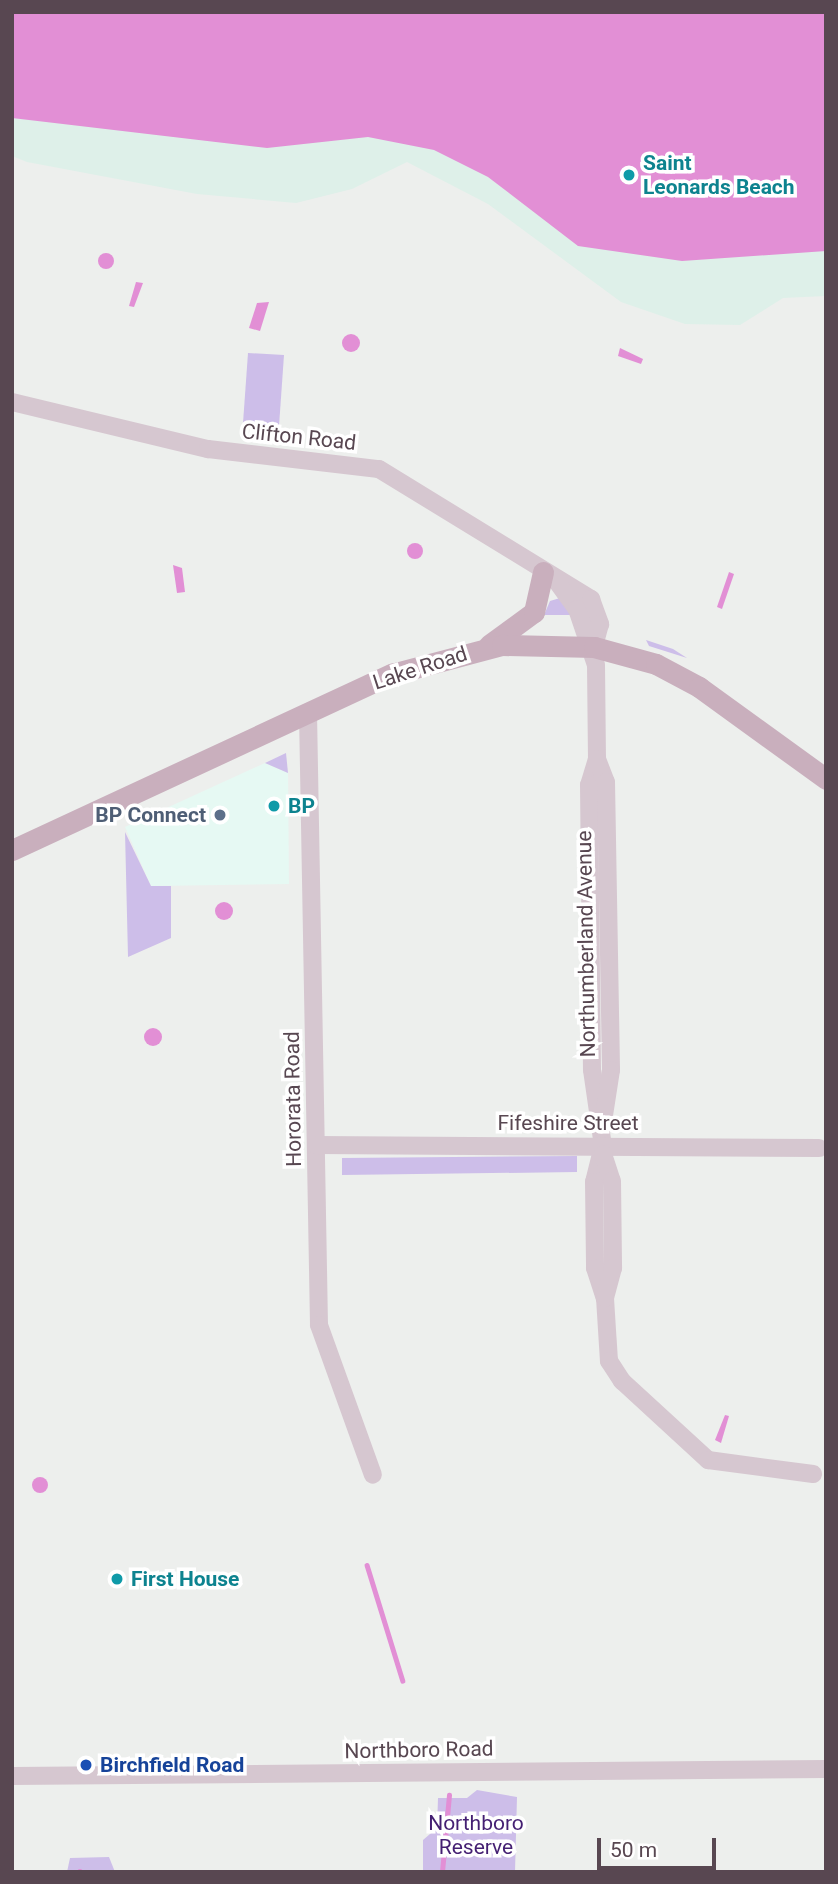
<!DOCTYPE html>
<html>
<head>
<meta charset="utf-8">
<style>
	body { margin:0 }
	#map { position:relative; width:838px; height:1884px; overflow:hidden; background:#edefed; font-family:Roboto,sans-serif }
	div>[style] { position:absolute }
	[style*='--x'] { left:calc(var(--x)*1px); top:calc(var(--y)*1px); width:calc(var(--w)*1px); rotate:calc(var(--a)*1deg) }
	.commercial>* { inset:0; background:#e6f9f3 }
	.green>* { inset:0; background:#cdbee9 }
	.sand>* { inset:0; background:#def0e9 }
	.water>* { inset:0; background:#e28fd5 }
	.round { border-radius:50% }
	.stream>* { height:4.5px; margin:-2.25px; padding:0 2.25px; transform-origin:2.25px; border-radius:2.25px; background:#e28fd5 }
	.minor>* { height:18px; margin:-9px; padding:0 9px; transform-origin:9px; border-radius:9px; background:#d6c7d0 }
	.major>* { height:21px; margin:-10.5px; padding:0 10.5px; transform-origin:10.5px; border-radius:10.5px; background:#c9afbd }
	.dots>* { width:19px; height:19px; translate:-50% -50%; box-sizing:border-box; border:4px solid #fff; border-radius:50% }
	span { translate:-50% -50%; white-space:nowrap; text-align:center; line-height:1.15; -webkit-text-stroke:7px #fff; paint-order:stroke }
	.culture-label { font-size:21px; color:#0d838f; font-weight:700 }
	.left { translate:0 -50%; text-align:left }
	.street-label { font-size:21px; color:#584751 }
	.service-label { font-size:21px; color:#4e5e75; font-weight:700 }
	.right { translate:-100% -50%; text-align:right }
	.transit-label { font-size:21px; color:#164399; font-weight:700 }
	.park-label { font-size:21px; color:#441f72 }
	.frame { position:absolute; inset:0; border:14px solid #584751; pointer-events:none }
	.scale { position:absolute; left:597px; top:1838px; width:119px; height:32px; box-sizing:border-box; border:4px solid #584751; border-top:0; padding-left:9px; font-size:21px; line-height:24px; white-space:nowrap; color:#584751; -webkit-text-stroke:5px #fff; paint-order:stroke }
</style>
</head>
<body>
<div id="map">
	<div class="commercial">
		<i style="clip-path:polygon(265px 763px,288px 773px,289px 884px,151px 886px,125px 827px)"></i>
	</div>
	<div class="green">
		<i style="clip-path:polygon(248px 353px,284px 355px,279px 426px,243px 423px)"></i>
		<i style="clip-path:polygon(560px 598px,573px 615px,544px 615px,550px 601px)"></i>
		<i style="clip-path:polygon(646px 640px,673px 649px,687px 658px,649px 646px)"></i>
		<i style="clip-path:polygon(286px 753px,288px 773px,265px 763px)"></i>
		<i style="clip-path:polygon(125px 832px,151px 886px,171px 886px,171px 938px,128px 957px)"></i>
		<i style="clip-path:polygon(577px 1156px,577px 1172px,342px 1175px,342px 1158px)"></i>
		<i style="clip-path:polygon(477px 1790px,517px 1797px,515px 1872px,423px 1872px,423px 1840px,437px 1828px,438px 1798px,467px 1798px)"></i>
		<i style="clip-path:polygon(109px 1857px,115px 1872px,67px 1872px,70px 1858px)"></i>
	</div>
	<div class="sand">
		<i style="clip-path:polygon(12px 12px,826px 148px,826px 296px,783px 298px,740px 325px,685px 324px,621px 302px,488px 204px,407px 162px,352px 189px,296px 203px,197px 194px,27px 162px,12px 156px)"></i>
	</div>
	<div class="water">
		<i style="clip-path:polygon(12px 12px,826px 12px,826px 251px,682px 261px,578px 246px,488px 177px,434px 150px,368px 137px,267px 148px,12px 118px)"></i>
		<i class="round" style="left:98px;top:253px;width:16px;height:16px"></i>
		<i style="clip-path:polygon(136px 282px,143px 283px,134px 307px,129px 306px)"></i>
		<i style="clip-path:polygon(269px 302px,260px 331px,249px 328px,257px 303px)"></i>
		<i class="round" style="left:342px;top:334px;width:18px;height:18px"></i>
		<i style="clip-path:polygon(620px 348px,643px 359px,641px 364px,618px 356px)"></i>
		<i class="round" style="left:407px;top:543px;width:16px;height:16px"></i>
		<i style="clip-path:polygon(173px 565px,182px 568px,185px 592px,177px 593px)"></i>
		<i style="clip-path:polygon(729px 572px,734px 574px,722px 609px,717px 607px)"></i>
		<i class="round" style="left:215px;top:902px;width:18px;height:18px"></i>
		<i class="round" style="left:144px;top:1028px;width:18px;height:18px"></i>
		<i style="clip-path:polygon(725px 1415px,729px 1416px,721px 1443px,715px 1440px)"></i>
		<i class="round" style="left:32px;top:1477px;width:16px;height:16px"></i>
	</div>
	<div class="stream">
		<i style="--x:367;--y:1565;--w:121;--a:72.8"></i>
		<i style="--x:80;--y:1871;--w:1;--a:90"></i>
		<i style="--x:442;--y:1872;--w:77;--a:-84.8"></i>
	</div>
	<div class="minor">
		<i style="--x:12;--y:402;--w:202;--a:13.5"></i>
		<i style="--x:208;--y:449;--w:172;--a:6.7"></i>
		<i style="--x:379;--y:469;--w:249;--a:31.5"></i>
		<i style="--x:591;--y:599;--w:27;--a:70"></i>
		<i style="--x:600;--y:624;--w:24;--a:105"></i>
		<i style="--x:555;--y:579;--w:37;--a:54"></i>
		<i style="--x:577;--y:609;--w:59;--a:71.3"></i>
		<i style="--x:596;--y:665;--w:94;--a:89.4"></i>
		<i style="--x:597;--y:759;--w:27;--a:107"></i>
		<i style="--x:589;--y:785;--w:285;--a:89.4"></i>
		<i style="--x:592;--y:1070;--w:77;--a:81.8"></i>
		<i style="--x:603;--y:1146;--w:37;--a:104"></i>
		<i style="--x:594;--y:1182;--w:86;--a:89.3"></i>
		<i style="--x:595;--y:1268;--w:32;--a:72"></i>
		<i style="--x:605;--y:1298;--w:63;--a:86.4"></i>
		<i style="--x:609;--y:1361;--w:24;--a:57"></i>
		<i style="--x:622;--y:1381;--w:117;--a:42.6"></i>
		<i style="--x:708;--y:1460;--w:106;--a:7.6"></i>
		<i style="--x:308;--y:713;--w:612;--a:88.97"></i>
		<i style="--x:319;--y:1325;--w:159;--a:70.2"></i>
		<i style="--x:597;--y:759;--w:25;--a:69"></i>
		<i style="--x:606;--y:782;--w:288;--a:89"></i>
		<i style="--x:611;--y:1070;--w:59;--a:98.8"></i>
		<i style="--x:316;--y:1145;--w:503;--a:0.34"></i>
		<i style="--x:603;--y:1154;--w:28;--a:72"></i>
		<i style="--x:612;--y:1181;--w:87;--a:89.3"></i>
		<i style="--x:613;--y:1268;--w:31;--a:105"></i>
		<i style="--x:12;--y:1776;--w:814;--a:-0.49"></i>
	</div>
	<div class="major">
		<i style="--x:489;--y:645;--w:56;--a:-36.3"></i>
		<i style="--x:534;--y:612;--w:41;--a:-77.3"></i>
		<i style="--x:12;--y:850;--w:419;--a:-24.9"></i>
		<i style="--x:392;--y:674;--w:114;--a:-14.8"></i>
		<i style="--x:502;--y:645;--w:92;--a:1.2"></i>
		<i style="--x:594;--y:647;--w:64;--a:15.3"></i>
		<i style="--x:656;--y:664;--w:49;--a:28.1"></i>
		<i style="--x:699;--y:687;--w:157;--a:35.9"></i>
	</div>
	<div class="dots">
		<i style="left:629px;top:175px;background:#0f9aa8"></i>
		<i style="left:274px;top:806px;background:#0f9aa8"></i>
		<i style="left:220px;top:815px;background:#5c6f8a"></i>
		<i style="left:117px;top:1579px;background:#0f9aa8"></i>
		<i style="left:86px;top:1765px;background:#1a4fb4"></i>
	</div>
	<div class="culture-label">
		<span class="left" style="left:643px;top:175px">Saint<br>Leonards Beach</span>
		<span class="left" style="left:288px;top:806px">BP</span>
		<span class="left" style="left:131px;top:1579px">First House</span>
	</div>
	<div class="street-label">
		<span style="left:299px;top:437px;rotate:6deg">Clifton Road</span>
		<span style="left:420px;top:668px;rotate:-18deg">Lake Road</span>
		<span style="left:586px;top:944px;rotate:-91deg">Northumberland Avenue</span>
		<span style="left:293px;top:1099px;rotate:-91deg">Hororata Road</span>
		<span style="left:568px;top:1123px">Fifeshire Street</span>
		<span style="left:419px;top:1750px;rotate:-1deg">Northboro Road</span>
	</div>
	<div class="service-label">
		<span class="right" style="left:206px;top:815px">BP Connect</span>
	</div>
	<div class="transit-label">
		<span class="left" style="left:100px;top:1765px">Birchfield Road</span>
	</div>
	<div class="park-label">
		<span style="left:476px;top:1835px">Northboro<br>Reserve</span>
	</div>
	<div class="frame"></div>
	<div class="scale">50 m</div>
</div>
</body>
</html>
